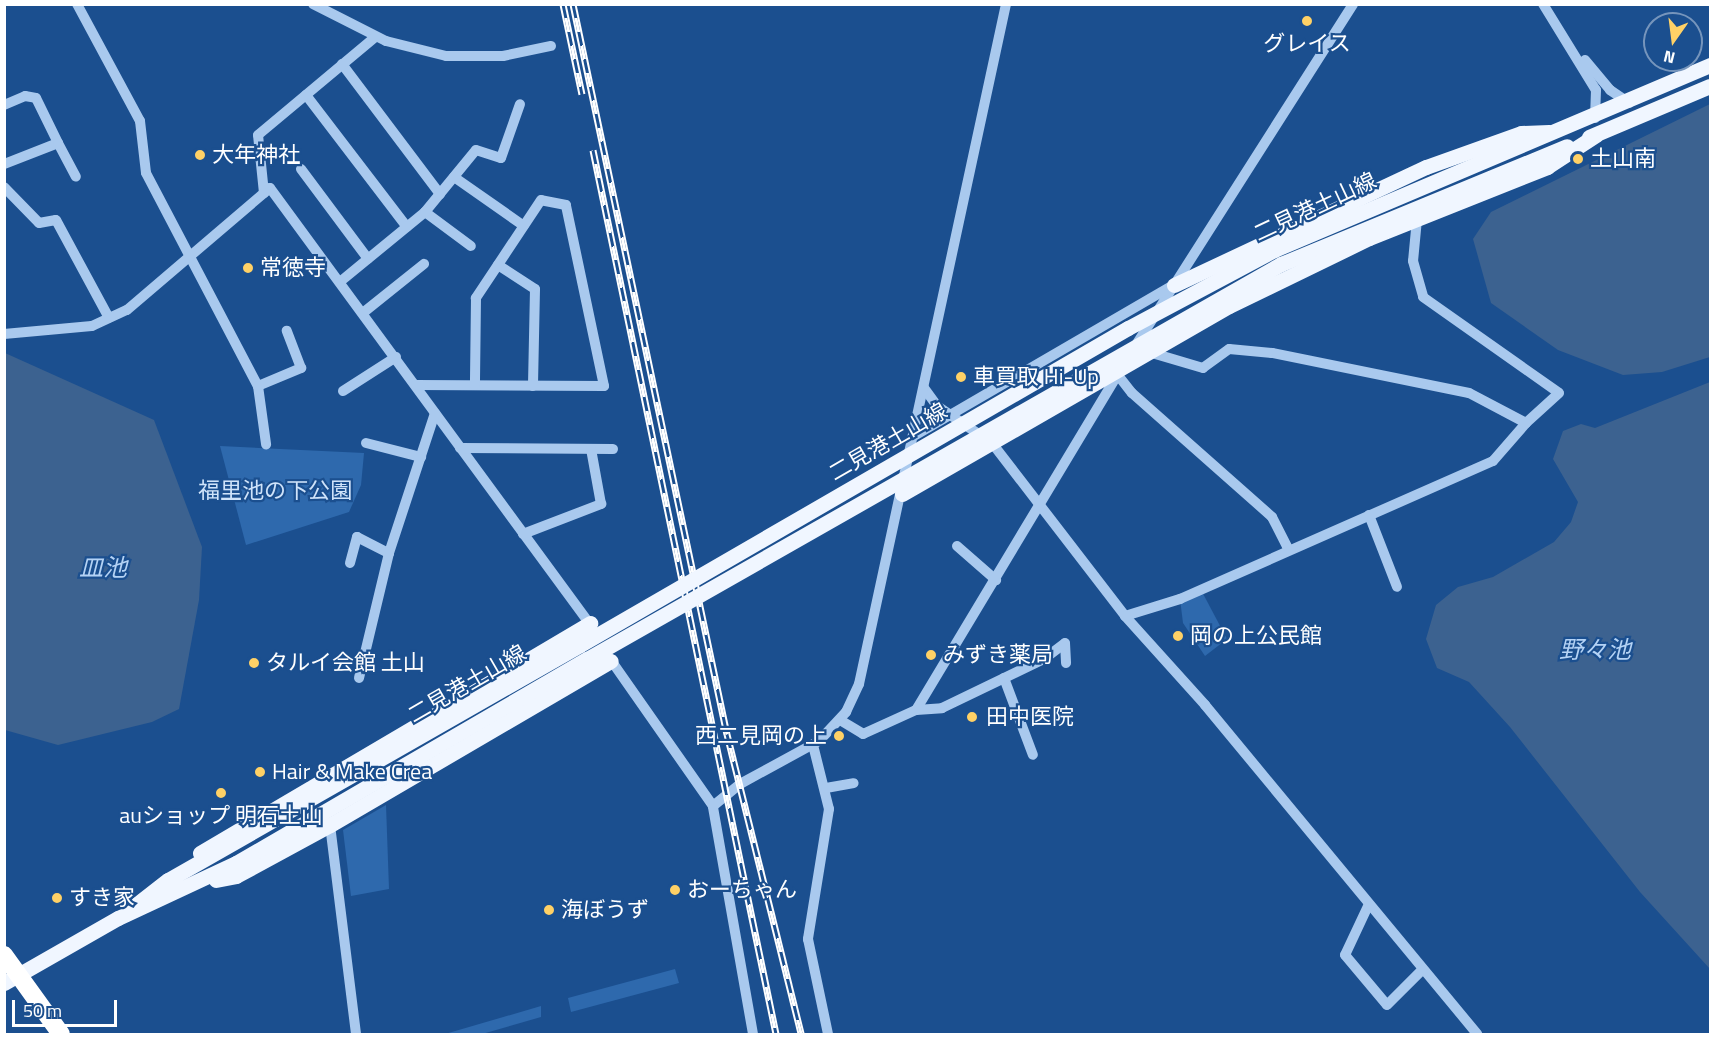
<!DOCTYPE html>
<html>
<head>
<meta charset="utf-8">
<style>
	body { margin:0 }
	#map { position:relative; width:1715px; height:1039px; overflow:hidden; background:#1b4f8f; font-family:"Titillium Web","Noto Sans JP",sans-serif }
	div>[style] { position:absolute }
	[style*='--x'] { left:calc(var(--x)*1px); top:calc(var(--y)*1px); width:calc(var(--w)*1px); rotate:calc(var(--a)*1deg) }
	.green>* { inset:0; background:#2e69ad }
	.water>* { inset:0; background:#3c6290 }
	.minor>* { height:10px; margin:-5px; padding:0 5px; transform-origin:5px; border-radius:5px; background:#a9c9ee }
	.major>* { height:15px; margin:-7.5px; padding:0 7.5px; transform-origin:7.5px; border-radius:7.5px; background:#f0f6ff }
	.highway>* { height:18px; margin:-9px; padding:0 9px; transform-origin:9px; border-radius:9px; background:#fff }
	.rail>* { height:7px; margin-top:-3.5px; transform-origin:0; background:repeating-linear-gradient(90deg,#1b4f8f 0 14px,#fff 0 28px); box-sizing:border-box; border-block:2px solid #fff }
	.major-bridge>* { height:15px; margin:-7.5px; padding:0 7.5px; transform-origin:7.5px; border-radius:7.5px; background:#f0f6ff }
	.dots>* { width:16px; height:16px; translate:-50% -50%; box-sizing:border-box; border:3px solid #1b4f8f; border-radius:50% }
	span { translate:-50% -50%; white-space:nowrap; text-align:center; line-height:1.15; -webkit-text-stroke:4.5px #1b4f8f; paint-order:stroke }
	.poi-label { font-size:22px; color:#fff }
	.left { translate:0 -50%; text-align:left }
	.right { translate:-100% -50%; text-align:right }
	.street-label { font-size:22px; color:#fff }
	.park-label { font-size:22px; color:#cfe3fa }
	.water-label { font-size:24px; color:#b5d3f5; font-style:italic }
	.frame { position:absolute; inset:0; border:6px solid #fff; pointer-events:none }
	.north { position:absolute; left:1643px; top:12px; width:60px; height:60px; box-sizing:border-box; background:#1b4f8f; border:2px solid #7695bc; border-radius:50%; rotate:194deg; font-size:16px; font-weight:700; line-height:24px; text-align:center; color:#fff }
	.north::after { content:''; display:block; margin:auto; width:21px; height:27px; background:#ffd166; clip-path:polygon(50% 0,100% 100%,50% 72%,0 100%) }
	.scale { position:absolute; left:12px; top:1000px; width:105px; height:27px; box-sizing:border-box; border:3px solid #fff; border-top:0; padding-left:8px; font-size:18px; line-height:21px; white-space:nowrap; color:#fff; -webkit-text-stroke:4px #1b4f8f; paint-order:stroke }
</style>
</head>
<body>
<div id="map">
	<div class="green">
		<i style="clip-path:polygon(220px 446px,364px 453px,361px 485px,349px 512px,246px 545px)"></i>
		<i style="clip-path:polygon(1200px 588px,1227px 639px,1205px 656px,1183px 623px,1180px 599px)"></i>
		<i style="clip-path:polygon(386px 805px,389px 889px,351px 896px,343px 830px)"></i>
		<i style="clip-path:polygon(675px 969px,679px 983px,571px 1012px,568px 998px)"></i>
		<i style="clip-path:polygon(541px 1006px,541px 1017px,482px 1034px,445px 1034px)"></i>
	</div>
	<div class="water">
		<i style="clip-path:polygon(1710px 104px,1710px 357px,1662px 372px,1623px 375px,1558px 350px,1491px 303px,1473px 239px,1491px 212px)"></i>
		<i style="clip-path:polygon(5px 353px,154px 420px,202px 547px,199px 600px,179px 709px,152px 722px,58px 745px,5px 730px)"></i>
		<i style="clip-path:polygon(1710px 382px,1710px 969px,1640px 892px,1510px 727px,1469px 682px,1437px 668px,1426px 639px,1436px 605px,1458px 587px,1493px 577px,1554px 542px,1571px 522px,1578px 502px,1553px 459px,1563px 431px,1581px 424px,1595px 428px)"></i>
	</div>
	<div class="minor">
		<i style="--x:77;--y:4;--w:133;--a:61.7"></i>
		<i style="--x:140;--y:121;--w:52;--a:83.4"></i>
		<i style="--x:146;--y:173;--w:241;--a:62.3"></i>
		<i style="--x:258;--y:386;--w:59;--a:82.1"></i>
		<i style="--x:313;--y:4;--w:82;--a:26.9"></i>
		<i style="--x:386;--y:41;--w:62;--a:14"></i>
		<i style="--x:446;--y:56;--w:57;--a:0"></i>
		<i style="--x:503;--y:56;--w:49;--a:-11.8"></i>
		<i style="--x:1543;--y:4;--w:101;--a:58.4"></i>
		<i style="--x:1596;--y:90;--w:28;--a:92"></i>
		<i style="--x:1585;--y:60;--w:39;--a:50"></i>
		<i style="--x:1610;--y:90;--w:23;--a:34"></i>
		<i style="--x:342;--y:64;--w:163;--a:53"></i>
		<i style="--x:306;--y:95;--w:166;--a:52.6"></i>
		<i style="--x:4;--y:105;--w:23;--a:-23"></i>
		<i style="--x:25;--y:96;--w:11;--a:10"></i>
		<i style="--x:36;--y:98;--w:50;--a:63.9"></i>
		<i style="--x:58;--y:143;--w:58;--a:158.7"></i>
		<i style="--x:58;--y:143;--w:38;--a:62"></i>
		<i style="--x:301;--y:169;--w:112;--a:53.3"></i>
		<i style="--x:454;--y:177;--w:85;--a:35"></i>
		<i style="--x:4;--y:187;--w:50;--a:45.8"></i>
		<i style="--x:39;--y:223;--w:17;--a:-10"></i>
		<i style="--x:56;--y:220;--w:111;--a:61.6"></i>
		<i style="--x:264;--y:193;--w:58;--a:-95.9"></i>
		<i style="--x:258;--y:135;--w:153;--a:-39.9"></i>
		<i style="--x:425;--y:212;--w:57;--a:36.5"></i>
		<i style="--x:1417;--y:219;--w:42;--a:95.4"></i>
		<i style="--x:1413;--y:261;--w:37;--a:74"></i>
		<i style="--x:1423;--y:297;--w:166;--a:35.2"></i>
		<i style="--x:1559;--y:393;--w:45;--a:137.7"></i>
		<i style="--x:498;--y:265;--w:44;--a:33"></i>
		<i style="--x:535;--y:289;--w:97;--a:91.2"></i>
		<i style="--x:341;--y:281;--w:109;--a:-39.4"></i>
		<i style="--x:425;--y:212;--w:80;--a:-50.6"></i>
		<i style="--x:476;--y:150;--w:26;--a:18"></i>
		<i style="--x:501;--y:158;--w:57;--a:-70.6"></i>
		<i style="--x:364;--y:312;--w:77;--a:-38.7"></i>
		<i style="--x:4;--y:334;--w:88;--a:-5.2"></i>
		<i style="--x:92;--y:326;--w:38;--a:-25"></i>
		<i style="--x:127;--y:310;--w:188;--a:-40.5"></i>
		<i style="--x:270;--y:188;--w:544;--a:53.74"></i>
		<i style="--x:1136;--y:345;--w:404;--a:-57.5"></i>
		<i style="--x:1117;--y:374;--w:24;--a:52"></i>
		<i style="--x:1132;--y:393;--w:187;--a:41.5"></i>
		<i style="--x:1272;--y:517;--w:37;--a:63"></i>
		<i style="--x:416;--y:385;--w:188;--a:0.3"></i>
		<i style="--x:604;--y:386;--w:185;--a:-101.9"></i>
		<i style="--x:566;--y:205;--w:25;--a:-169"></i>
		<i style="--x:541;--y:200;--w:118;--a:123.6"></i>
		<i style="--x:476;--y:298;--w:87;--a:90.7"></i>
		<i style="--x:258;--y:386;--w:47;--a:-22.7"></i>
		<i style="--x:301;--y:368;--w:40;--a:-111"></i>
		<i style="--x:924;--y:388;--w:22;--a:54"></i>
		<i style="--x:937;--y:406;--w:66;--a:33.9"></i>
		<i style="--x:992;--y:443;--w:218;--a:52.4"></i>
		<i style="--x:1125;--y:616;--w:120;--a:48"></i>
		<i style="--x:1205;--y:705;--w:427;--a:50.4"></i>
		<i style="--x:343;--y:391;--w:63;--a:-32.7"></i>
		<i style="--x:914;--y:436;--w:296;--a:-30.2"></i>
		<i style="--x:366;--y:443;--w:57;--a:14.3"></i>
		<i style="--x:460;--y:448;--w:153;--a:0.4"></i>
		<i style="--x:1369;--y:515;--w:77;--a:68.7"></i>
		<i style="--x:523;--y:534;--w:84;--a:-21"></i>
		<i style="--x:601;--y:504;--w:56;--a:-100.3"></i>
		<i style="--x:957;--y:546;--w:52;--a:41.1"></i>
		<i style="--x:350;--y:563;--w:27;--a:-75"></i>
		<i style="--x:357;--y:537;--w:36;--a:27"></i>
		<i style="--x:389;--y:553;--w:147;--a:-71.8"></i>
		<i style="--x:1125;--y:616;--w:58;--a:-17.2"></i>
		<i style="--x:1180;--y:599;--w:342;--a:-23.8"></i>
		<i style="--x:1493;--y:461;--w:50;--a:-49"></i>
		<i style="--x:1526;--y:423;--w:64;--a:-152.2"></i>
		<i style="--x:1469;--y:393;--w:201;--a:-168.5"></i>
		<i style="--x:1272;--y:353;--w:43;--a:-174.7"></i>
		<i style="--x:1229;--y:349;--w:32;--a:144"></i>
		<i style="--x:1203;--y:368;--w:56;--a:-163.5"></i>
		<i style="--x:1065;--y:643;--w:20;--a:87"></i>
		<i style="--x:608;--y:656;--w:183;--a:55"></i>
		<i style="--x:359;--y:678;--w:129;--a:-76.5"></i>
		<i style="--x:1004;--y:678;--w:82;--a:69.4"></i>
		<i style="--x:916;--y:710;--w:396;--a:-59"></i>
		<i style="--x:840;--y:720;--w:27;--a:31"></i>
		<i style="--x:863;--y:734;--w:58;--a:-24.4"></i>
		<i style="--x:916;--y:710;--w:26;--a:-4"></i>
		<i style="--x:942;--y:708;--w:113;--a:-25.7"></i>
		<i style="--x:1044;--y:659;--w:26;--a:-37"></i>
		<i style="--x:813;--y:745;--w:66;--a:76"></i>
		<i style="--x:829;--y:809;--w:132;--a:99.2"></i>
		<i style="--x:808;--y:939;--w:97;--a:78.1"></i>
		<i style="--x:826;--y:788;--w:28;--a:-10"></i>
		<i style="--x:330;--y:825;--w:211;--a:82.9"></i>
		<i style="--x:1368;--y:906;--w:54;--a:115.1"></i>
		<i style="--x:1345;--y:955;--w:65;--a:50"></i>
		<i style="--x:1387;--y:1005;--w:49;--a:-45"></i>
		<i style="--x:753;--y:1034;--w:231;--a:-100"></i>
		<i style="--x:713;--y:806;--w:35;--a:-39"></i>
		<i style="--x:740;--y:784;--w:90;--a:-28.6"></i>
		<i style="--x:819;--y:741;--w:40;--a:-47"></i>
		<i style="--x:846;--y:712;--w:31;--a:-65"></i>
		<i style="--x:859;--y:684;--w:696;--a:-77.8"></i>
	</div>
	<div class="major">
		<i style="--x:1589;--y:137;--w:131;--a:-22.9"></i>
		<i style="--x:1274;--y:250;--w:474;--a:-23"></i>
		<i style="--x:1281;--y:264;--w:309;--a:-22.4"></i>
		<i style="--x:1174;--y:285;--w:278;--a:-25.1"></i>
		<i style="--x:1426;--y:167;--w:101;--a:-19.7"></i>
		<i style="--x:1521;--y:133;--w:28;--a:-2"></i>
		<i style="--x:902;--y:494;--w:377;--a:-29.9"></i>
		<i style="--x:1229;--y:306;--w:156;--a:-25.9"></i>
		<i style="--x:1369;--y:238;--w:192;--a:-21.7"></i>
		<i style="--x:1547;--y:167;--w:59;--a:-33.1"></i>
		<i style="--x:200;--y:853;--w:453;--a:-30.5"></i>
		<i style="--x:216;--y:880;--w:20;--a:-11"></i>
		<i style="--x:236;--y:876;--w:107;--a:-28.5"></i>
		<i style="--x:330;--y:825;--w:325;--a:-30.3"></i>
		<i style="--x:137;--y:904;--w:39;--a:-38"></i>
		<i style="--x:168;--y:880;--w:474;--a:-29.7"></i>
		<i style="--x:4;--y:983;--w:131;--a:-29.7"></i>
		<i style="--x:118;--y:918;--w:130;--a:-25"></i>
		<i style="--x:236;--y:863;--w:406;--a:-30.2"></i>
	</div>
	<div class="highway">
		<i style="--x:4;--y:955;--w:97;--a:54.2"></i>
	</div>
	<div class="rail">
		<i style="--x:563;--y:4;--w:92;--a:78.1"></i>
		<i style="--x:573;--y:4;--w:746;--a:78.09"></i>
		<i style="--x:727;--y:734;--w:309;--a:76.1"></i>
		<i style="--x:593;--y:150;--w:903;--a:78.3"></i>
	</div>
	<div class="major-bridge">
		<i style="--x:580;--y:645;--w:633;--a:-30.05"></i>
		<i style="--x:1128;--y:328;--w:166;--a:-28.1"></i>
		<i style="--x:587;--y:659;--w:799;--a:-29.65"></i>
	</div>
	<div class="dots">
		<i style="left:1307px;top:21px;background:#ffd166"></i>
		<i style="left:200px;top:155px;background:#ffd166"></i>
		<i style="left:1578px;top:159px;background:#ffd166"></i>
		<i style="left:248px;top:268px;background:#ffd166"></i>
		<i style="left:961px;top:377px;background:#ffd166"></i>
		<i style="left:1178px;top:636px;background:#ffd166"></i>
		<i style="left:931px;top:655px;background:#ffd166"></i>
		<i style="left:254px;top:663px;background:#ffd166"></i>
		<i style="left:972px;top:717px;background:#ffd166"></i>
		<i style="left:839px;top:736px;background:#ffd166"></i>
		<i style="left:260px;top:772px;background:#ffd166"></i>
		<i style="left:221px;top:793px;background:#ffd166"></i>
		<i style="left:675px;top:890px;background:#ffd166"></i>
		<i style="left:57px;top:898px;background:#ffd166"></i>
		<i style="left:549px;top:910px;background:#ffd166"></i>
	</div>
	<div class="poi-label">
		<span style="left:1307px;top:44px">グレイス</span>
		<span class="left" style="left:212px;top:155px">大年神社</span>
		<span class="left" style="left:1590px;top:159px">土山南</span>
		<span class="left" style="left:260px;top:268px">常徳寺</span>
		<span class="left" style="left:973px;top:377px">車買取 Hi-Up</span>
		<span class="left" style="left:1190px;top:636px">岡の上公民館</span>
		<span class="left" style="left:943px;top:655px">みずき薬局</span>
		<span class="left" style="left:266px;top:663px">タルイ会館 土山</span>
		<span class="left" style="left:986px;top:717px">田中医院</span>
		<span class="right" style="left:827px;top:736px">西二見岡の上</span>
		<span class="left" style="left:272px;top:772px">Hair &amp; Make Crea</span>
		<span style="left:221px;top:816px">auショップ 明石土山</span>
		<span class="left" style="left:687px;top:890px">おーちゃん</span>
		<span class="left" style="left:69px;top:898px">すき家</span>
		<span class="left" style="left:561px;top:910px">海ぼうず</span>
	</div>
	<div class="street-label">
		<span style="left:1315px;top:207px;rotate:-25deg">二見港土山線</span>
		<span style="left:888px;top:442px;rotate:-30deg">二見港土山線</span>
		<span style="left:467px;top:684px;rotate:-30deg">二見港土山線</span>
	</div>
	<div class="park-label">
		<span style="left:275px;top:491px">福里池の下公園</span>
	</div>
	<div class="water-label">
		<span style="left:103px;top:568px">皿池</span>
		<span style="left:1595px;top:650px">野々池</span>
	</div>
	<div class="frame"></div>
	<div class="north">N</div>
	<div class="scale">50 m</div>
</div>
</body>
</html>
